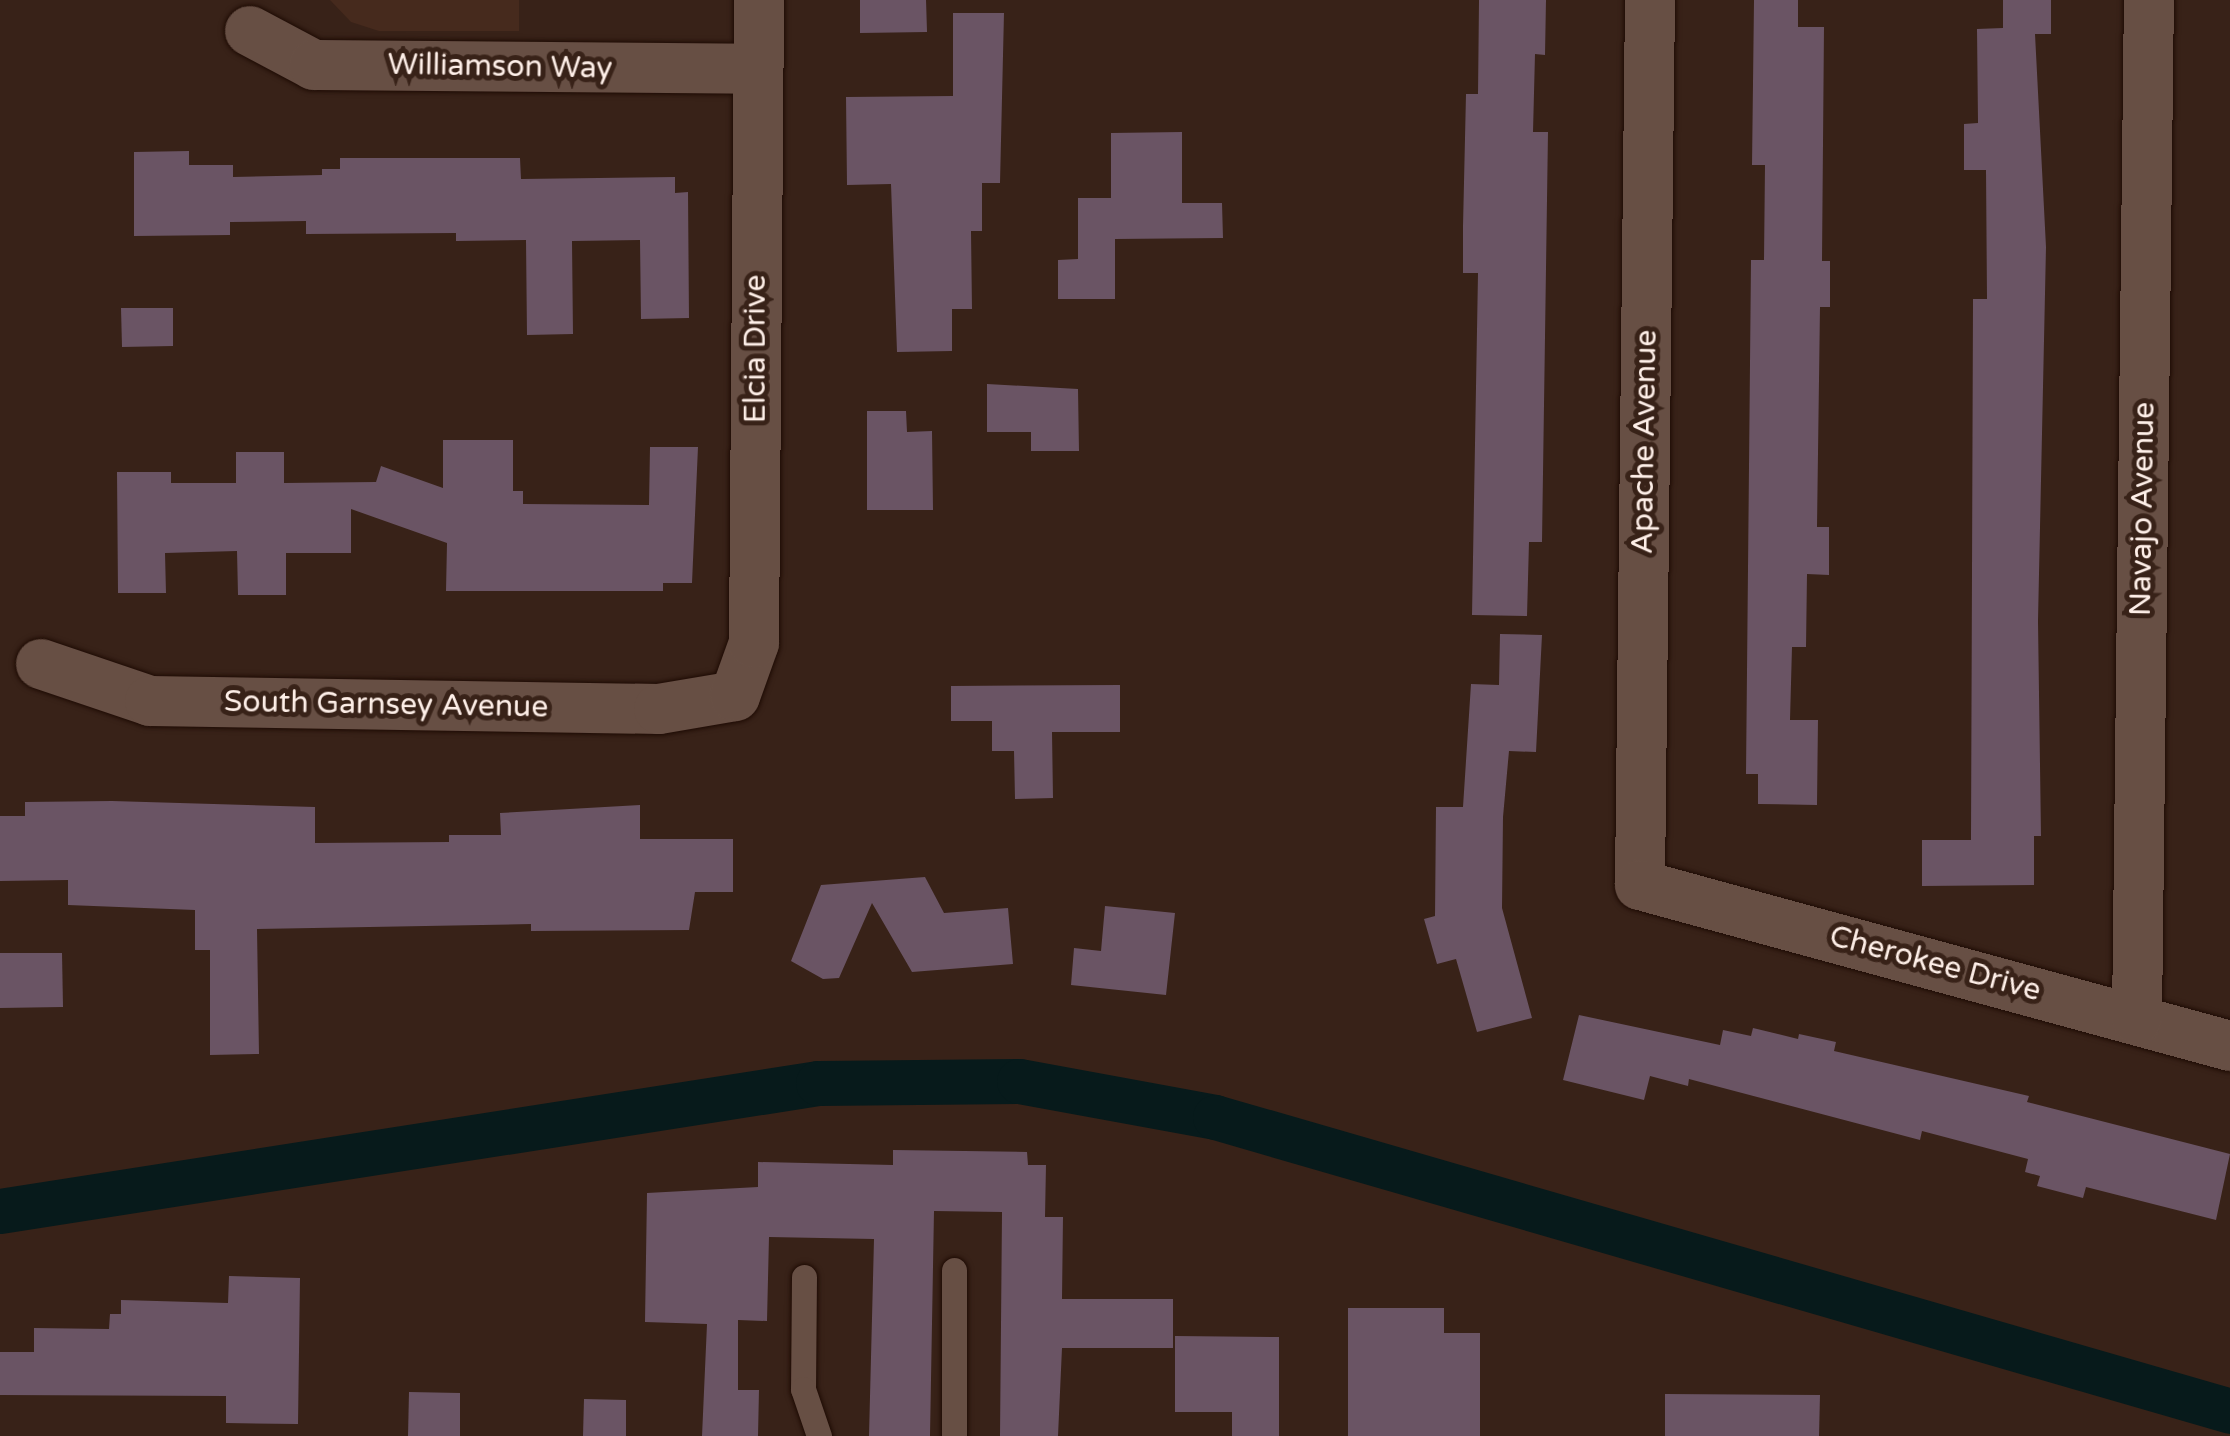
<!DOCTYPE html>
<html>
<head>
<meta charset="utf-8">
<style>
	body { margin:0 }
	#map { position:relative; width:2230px; height:1436px; overflow:hidden; background:#382218; font-family:"Varela Round",sans-serif }
	div>[style] { position:absolute }
	[style*='--x'] { left:calc(var(--x)*1px); top:calc(var(--y)*1px); width:calc(var(--w)*1px); rotate:calc(var(--a)*1deg) }
	.built>* { inset:0; background:#462a1d }
	.canal>* { height:45px; margin:-22.5px; padding:0 22.5px; transform-origin:22.5px; border-radius:22.5px; background:#071a1b }
	.building>* { inset:0; background:#6a5464 }
	.roads { filter:drop-shadow(0 0 2px #1e0b04) drop-shadow(0 0 2px #1e0b04) }
	.service>* { height:25px; margin:-12.5px; padding:0 12.5px; transform-origin:12.5px; border-radius:12.5px; background:#674f44 }
	.minor>* { height:50px; margin:-25px; padding:0 25px; transform-origin:25px; border-radius:25px; background:#674f44 }
	span { translate:-50% -50%; white-space:nowrap; text-align:center; line-height:1.15; -webkit-text-stroke:10px #382218; paint-order:stroke }
	.street-label { font-size:30px; color:#feefe8 }
</style>
</head>
<body>
<div id="map">
	<div class="built">
		<i style="clip-path:polygon(330px 0,519px 0,519px 31px,379px 31px,351px 22px)"></i>
	</div>
	<div class="canal">
		<i style="--x:0;--y:1211;--w:828;--a:-8.89"></i>
		<i style="--x:818;--y:1083;--w:201;--a:-0.6"></i>
		<i style="--x:1019;--y:1081;--w:199;--a:10.4"></i>
		<i style="--x:1215;--y:1117;--w:1057;--a:16.15"></i>
	</div>
	<div class="building">
		<i style="clip-path:polygon(860px 0,926px 0,927px 32px,860px 33px)"></i>
		<i style="clip-path:polygon(1479px 0,1546px 0,1545px 55px,1535px 54px,1533px 132px,1548px 132px,1542px 542px,1529px 542px,1527px 616px,1472px 615px,1478px 273px,1463px 273px,1463px 226px,1466px 94px,1478px 94px)"></i>
		<i style="clip-path:polygon(1754px 0,1798px 0,1798px 27px,1824px 27px,1822px 261px,1830px 261px,1830px 307px,1820px 307px,1817px 527px,1829px 527px,1829px 575px,1807px 574px,1806px 647px,1792px 647px,1790px 720px,1818px 720px,1817px 805px,1758px 804px,1758px 774px,1746px 774px,1751px 260px,1764px 260px,1765px 165px,1752px 165px)"></i>
		<i style="clip-path:polygon(2003px 0,2051px 0,2051px 34px,2035px 34px,2046px 247px,2038px 621px,2041px 836px,2034px 836px,2034px 885px,1922px 886px,1922px 840px,1971px 840px,1973px 299px,1987px 299px,1986px 170px,1964px 170px,1964px 124px,1978px 123px,1977px 29px,2003px 28px)"></i>
		<i style="clip-path:polygon(953px 13px,1004px 13px,1000px 183px,982px 183px,982px 231px,971px 231px,972px 309px,952px 309px,952px 351px,897px 352px,891px 184px,847px 185px,846px 97px,953px 96px)"></i>
		<i style="clip-path:polygon(1182px 132px,1182px 203px,1222px 203px,1223px 238px,1115px 239px,1115px 299px,1058px 299px,1058px 260px,1078px 259px,1078px 198px,1111px 198px,1111px 133px)"></i>
		<i style="clip-path:polygon(189px 151px,189px 165px,233px 165px,233px 177px,322px 175px,322px 169px,340px 169px,340px 158px,520px 158px,521px 179px,675px 177px,675px 193px,688px 192px,689px 318px,641px 319px,640px 240px,572px 241px,573px 334px,527px 335px,526px 240px,456px 241px,456px 233px,306px 234px,306px 221px,230px 222px,230px 235px,134px 236px,134px 152px)"></i>
		<i style="clip-path:polygon(121px 308px,173px 308px,173px 346px,122px 347px)"></i>
		<i style="clip-path:polygon(987px 384px,1078px 389px,1079px 451px,1031px 451px,1031px 432px,987px 432px)"></i>
		<i style="clip-path:polygon(867px 411px,906px 411px,907px 432px,932px 431px,933px 510px,867px 510px)"></i>
		<i style="clip-path:polygon(443px 440px,513px 440px,513px 491px,523px 491px,523px 504px,649px 505px,650px 447px,698px 447px,692px 583px,663px 583px,663px 591px,446px 591px,447px 543px,351px 509px,351px 553px,286px 553px,286px 595px,238px 595px,237px 551px,165px 553px,166px 593px,118px 593px,117px 472px,171px 472px,171px 483px,236px 483px,236px 452px,284px 452px,284px 483px,376px 482px,381px 466px,443px 488px)"></i>
		<i style="clip-path:polygon(1500px 634px,1542px 635px,1536px 752px,1509px 751px,1503px 817px,1502px 908px,1532px 1018px,1477px 1032px,1456px 959px,1437px 964px,1424px 919px,1435px 916px,1436px 807px,1463px 807px,1471px 684px,1499px 685px)"></i>
		<i style="clip-path:polygon(1120px 685px,1120px 732px,1052px 732px,1053px 798px,1015px 799px,1014px 751px,992px 751px,992px 721px,951px 721px,951px 686px)"></i>
		<i style="clip-path:polygon(112px 801px,315px 807px,315px 843px,449px 842px,449px 835px,501px 835px,500px 813px,640px 805px,640px 839px,733px 839px,733px 892px,695px 892px,689px 930px,531px 931px,531px 924px,257px 929px,259px 1054px,210px 1055px,210px 950px,195px 950px,195px 910px,68px 905px,68px 880px,0 881px,0 816px,25px 816px,25px 802px)"></i>
		<i style="clip-path:polygon(925px 877px,944px 913px,1008px 908px,1013px 964px,912px 972px,872px 903px,839px 978px,823px 979px,791px 961px,821px 885px)"></i>
		<i style="clip-path:polygon(1105px 906px,1175px 913px,1166px 995px,1071px 985px,1074px 948px,1101px 951px)"></i>
		<i style="clip-path:polygon(0 953px,62px 953px,63px 1007px,0 1008px)"></i>
		<i style="clip-path:polygon(1579px 1015px,1720px 1045px,1723px 1030px,1751px 1036px,1753px 1028px,1798px 1039px,1799px 1034px,1836px 1042px,1834px 1051px,2029px 1096px,2027px 1102px,2230px 1154px,2216px 1220px,2086px 1187px,2083px 1198px,2037px 1186px,2040px 1176px,2025px 1172px,2028px 1159px,1922px 1131px,1920px 1140px,1689px 1079px,1688px 1086px,1650px 1076px,1644px 1100px,1563px 1080px)"></i>
		<i style="clip-path:polygon(893px 1150px,1027px 1152px,1028px 1165px,1046px 1165px,1045px 1217px,1063px 1217px,1062px 1299px,1173px 1299px,1173px 1348px,1062px 1348px,1058px 1436px,1000px 1436px,1002px 1212px,934px 1211px,930px 1436px,869px 1436px,874px 1239px,769px 1237px,767px 1321px,738px 1320px,738px 1390px,759px 1390px,758px 1436px,702px 1436px,707px 1324px,645px 1322px,647px 1193px,758px 1187px,758px 1162px,893px 1165px)"></i>
		<i style="clip-path:polygon(229px 1276px,300px 1278px,298px 1424px,226px 1423px,226px 1396px,0 1395px,0 1352px,34px 1352px,34px 1328px,109px 1329px,110px 1314px,121px 1314px,121px 1300px,228px 1303px)"></i>
		<i style="clip-path:polygon(1348px 1308px,1444px 1308px,1444px 1333px,1480px 1333px,1480px 1436px,1348px 1436px)"></i>
		<i style="clip-path:polygon(1175px 1336px,1279px 1337px,1279px 1436px,1232px 1436px,1232px 1412px,1175px 1412px)"></i>
		<i style="clip-path:polygon(409px 1392px,460px 1393px,460px 1436px,408px 1436px)"></i>
		<i style="clip-path:polygon(1665px 1394px,1820px 1395px,1819px 1436px,1665px 1436px)"></i>
		<i style="clip-path:polygon(584px 1399px,626px 1400px,626px 1436px,583px 1436px)"></i>
	</div>
	<div class="roads">
		<div class="service">
			<i style="--x:804;--y:1277;--w:112;--a:90.5"></i>
			<i style="--x:803;--y:1389;--w:50;--a:71.2"></i>
			<i style="--x:954;--y:1436;--w:166;--a:-90"></i>
		</div>
		<div class="minor">
			<i style="--x:1650;--y:0;--w:885;--a:90.65"></i>
			<i style="--x:1640;--y:885;--w:612;--a:15.26"></i>
			<i style="--x:250;--y:31;--w:72;--a:28"></i>
			<i style="--x:314;--y:65;--w:444;--a:0.5"></i>
			<i style="--x:41;--y:664;--w:115;--a:18.7"></i>
			<i style="--x:150;--y:701;--w:509;--a:0.9"></i>
			<i style="--x:659;--y:709;--w:77;--a:-9.7"></i>
			<i style="--x:735;--y:696;--w:56;--a:-70.3"></i>
			<i style="--x:754;--y:643;--w:643;--a:-89.55"></i>
			<i style="--x:2137;--y:1019;--w:1019;--a:-89.33"></i>
		</div>
	</div>
	<div class="street-label">
		<span style="left:500px;top:67px;rotate:1deg">Williamson Way</span>
		<span style="left:756px;top:349px;rotate:-90deg">Elcia Drive</span>
		<span style="left:1645px;top:442px;rotate:-89deg">Apache Avenue</span>
		<span style="left:2143px;top:509px;rotate:-89deg">Navajo Avenue</span>
		<span style="left:386px;top:705px;rotate:1deg">South Garnsey Avenue</span>
		<span style="left:1935px;top:964px;rotate:15deg">Cherokee Drive</span>
	</div>
</div>
</body>
</html>
